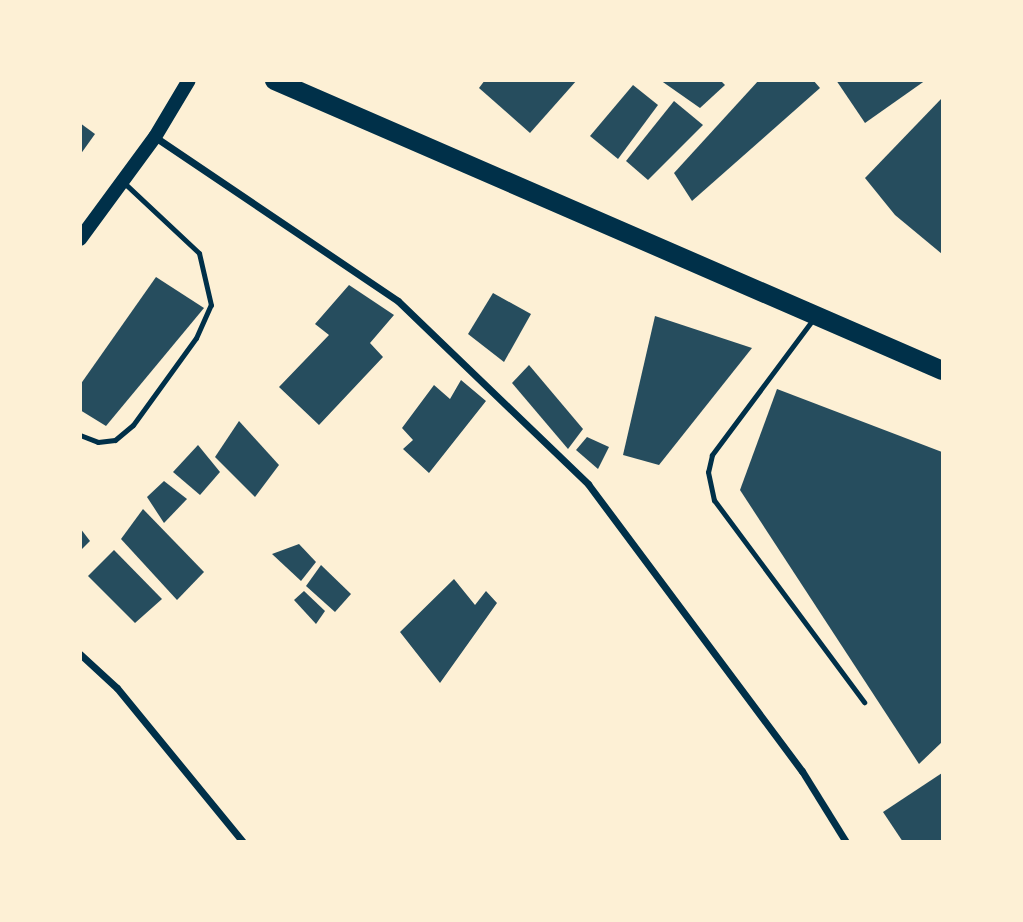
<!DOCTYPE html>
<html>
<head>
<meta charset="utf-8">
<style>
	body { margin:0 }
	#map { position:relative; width:1023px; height:922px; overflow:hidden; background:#fdf0d5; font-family:Manrope,sans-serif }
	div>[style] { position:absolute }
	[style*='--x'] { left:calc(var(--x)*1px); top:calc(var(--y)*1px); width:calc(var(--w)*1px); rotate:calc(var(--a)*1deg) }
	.building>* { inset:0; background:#264d5e }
	.service>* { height:5px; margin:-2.5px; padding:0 2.5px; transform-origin:2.5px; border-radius:2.5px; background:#003049 }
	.minor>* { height:7px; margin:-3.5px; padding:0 3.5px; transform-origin:3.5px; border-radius:3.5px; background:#003049 }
	.secondary>* { height:14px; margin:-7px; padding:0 7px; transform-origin:7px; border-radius:7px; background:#003049 }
	.trunk>* { height:19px; margin:-9.5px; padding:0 9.5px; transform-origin:9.5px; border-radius:9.5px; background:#003049 }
	span { translate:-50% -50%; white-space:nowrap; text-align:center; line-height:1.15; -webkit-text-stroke:7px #fdf0d5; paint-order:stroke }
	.frame { position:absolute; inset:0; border:82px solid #fdf0d5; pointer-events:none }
</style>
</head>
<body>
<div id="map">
	<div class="building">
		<i style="clip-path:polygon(485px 80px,577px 80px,530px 133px,479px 88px)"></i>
		<i style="clip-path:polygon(660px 80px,720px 80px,725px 85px,700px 108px)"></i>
		<i style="clip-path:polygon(759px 80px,813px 80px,820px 88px,692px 201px,674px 173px)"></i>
		<i style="clip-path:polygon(836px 80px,926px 80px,865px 123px)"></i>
		<i style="clip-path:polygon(633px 85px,658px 105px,618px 159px,590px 136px)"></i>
		<i style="clip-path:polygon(942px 98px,942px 254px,895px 215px,865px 178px)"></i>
		<i style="clip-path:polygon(674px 101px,703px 125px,648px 180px,626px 161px)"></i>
		<i style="clip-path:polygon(80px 123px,95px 134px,80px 155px)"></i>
		<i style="clip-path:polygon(156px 277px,204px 308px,106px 426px,80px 410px,80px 385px)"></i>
		<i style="clip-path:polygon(349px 285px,394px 315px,370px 343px,383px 357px,319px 425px,279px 387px,329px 335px,315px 324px)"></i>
		<i style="clip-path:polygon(493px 293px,531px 314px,504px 362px,468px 334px)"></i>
		<i style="clip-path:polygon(655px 316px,752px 348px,659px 465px,623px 455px)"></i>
		<i style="clip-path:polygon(529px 365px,583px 429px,568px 449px,512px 383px)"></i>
		<i style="clip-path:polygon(461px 380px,486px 401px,429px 473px,403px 449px,413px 440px,402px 428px,434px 385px,450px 399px)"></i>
		<i style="clip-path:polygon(777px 389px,942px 452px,942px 742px,919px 764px,740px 490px)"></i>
		<i style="clip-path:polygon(239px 421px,279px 465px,255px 497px,215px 457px)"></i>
		<i style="clip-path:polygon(587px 437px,609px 447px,598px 469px,576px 450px)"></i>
		<i style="clip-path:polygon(198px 445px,220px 472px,200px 495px,173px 472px)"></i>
		<i style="clip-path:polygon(164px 481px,187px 499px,164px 523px,147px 497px)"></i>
		<i style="clip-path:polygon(143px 509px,204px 572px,177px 600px,121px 539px)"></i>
		<i style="clip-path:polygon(80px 528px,90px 541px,80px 551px)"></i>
		<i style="clip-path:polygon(299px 544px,316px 562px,301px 581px,272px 554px)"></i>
		<i style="clip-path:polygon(114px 550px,162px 599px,135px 623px,88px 576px)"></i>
		<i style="clip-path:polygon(321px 565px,351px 594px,335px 612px,306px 586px)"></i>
		<i style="clip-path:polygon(454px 579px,475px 605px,486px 591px,497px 603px,440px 683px,400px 632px)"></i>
		<i style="clip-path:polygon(304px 591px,325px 611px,316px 624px,294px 600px)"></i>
		<i style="clip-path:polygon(942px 773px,942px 842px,903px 842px,883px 812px)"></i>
	</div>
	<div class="service">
		<i style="--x:814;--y:318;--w:171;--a:126.7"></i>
		<i style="--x:712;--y:455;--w:17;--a:103"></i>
		<i style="--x:708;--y:472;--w:29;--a:78"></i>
		<i style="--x:714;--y:500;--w:252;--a:53.4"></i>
		<i style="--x:80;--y:435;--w:19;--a:21"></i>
		<i style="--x:98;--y:442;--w:17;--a:-7"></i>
		<i style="--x:115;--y:440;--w:23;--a:-40"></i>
		<i style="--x:133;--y:425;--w:107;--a:-54.1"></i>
		<i style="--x:196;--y:338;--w:36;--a:-66"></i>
		<i style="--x:211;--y:305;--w:53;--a:-103"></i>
		<i style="--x:199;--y:253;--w:104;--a:-136.9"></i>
	</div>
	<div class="minor">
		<i style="--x:155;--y:137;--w:293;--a:34"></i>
		<i style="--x:398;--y:301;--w:264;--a:43.9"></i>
		<i style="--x:588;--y:484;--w:358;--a:53.3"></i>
		<i style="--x:802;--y:771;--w:84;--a:58.2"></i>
		<i style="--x:80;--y:654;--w:50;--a:42.6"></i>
		<i style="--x:117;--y:688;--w:199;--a:50.7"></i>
	</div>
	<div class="secondary">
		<i style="--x:80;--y:239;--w:127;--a:-53.7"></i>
		<i style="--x:155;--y:137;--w:66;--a:-59.2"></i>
	</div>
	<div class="trunk">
		<i style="--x:274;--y:80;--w:728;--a:23.47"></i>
	</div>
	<div class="frame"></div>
</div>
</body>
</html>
